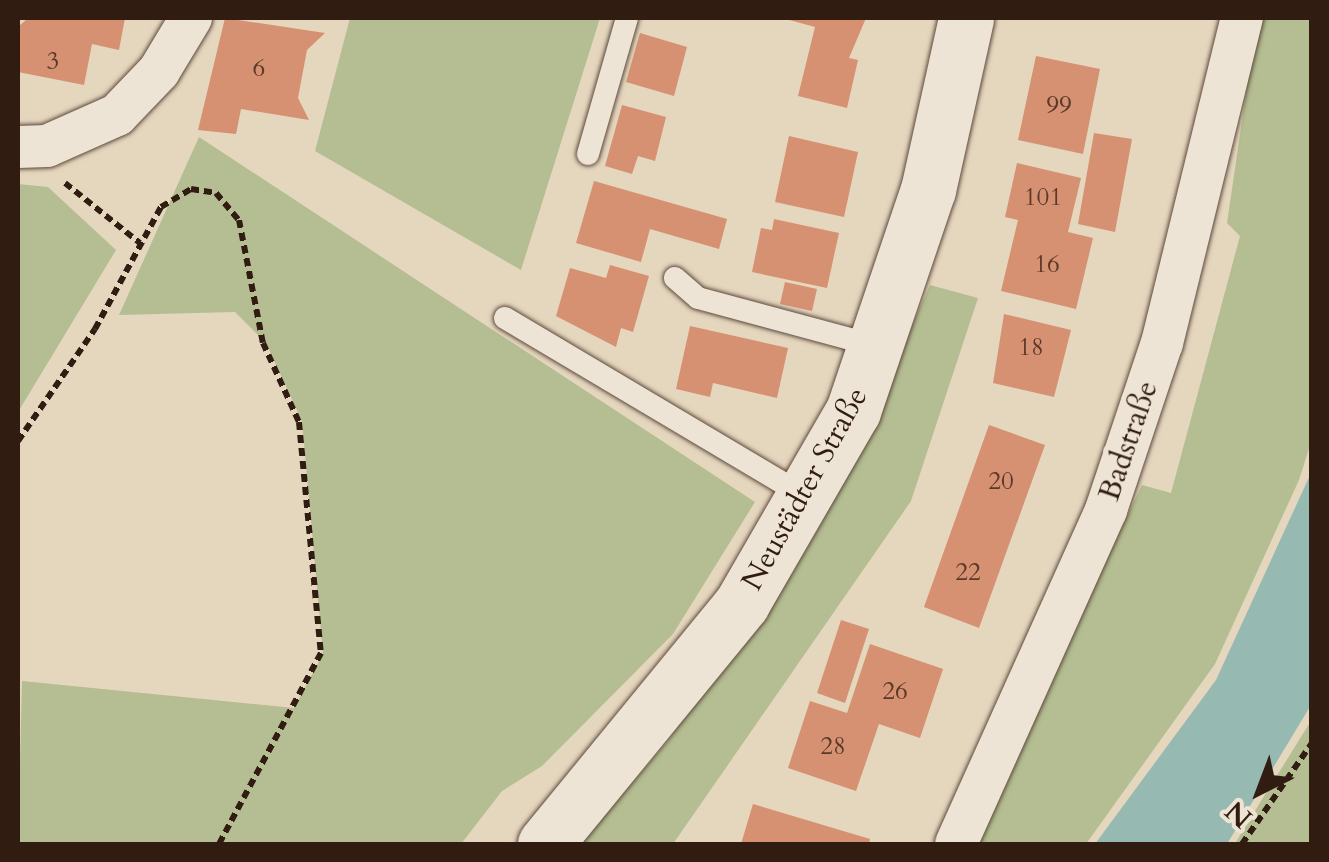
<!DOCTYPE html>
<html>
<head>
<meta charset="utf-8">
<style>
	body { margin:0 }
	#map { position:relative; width:1329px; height:862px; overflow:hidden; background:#e5d6be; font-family:Cardo,serif }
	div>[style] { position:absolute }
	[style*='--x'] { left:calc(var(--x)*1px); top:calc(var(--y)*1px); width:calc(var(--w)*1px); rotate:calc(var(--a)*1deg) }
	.green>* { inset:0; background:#b4be92 }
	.water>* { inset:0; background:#96b9b1 }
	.building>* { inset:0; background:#d69172 }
	.path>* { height:6px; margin-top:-3px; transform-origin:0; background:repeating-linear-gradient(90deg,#301c11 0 8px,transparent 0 13px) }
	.roads { filter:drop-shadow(0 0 2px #5d4a3c) drop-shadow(0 0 2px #5d4a3c) }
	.service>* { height:22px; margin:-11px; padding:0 11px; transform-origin:11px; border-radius:11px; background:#eee4d5 }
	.minor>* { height:42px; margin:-21px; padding:0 21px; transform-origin:21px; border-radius:21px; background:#eee4d5 }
	.tertiary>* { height:55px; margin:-27.5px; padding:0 27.5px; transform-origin:27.5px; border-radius:27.5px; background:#eee4d5 }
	span { translate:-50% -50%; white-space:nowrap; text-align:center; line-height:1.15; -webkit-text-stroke:10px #eee4d5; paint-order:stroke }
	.number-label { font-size:25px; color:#5a3929 }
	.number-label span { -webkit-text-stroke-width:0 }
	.street-label { font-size:30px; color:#301c11 }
	.frame { position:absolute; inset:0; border:20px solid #301c11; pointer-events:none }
	.north { position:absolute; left:1209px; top:742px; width:100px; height:100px; -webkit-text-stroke:8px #eee4d5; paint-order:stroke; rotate:222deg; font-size:28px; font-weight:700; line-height:40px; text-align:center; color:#301c11 }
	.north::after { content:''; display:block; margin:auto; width:35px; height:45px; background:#301c11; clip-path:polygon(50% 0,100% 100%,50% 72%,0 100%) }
</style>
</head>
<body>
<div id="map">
	<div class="green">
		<i style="clip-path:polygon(350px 18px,600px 18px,521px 270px,315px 151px)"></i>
		<i style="clip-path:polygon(1257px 18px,1311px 18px,1312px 439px,1299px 480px,1215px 664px,1086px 844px,969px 844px,1142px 485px,1171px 493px,1240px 236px,1227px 223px)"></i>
		<i style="clip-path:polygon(199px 137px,755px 502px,673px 634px,542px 766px,502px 791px,461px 844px,18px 844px,22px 681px,294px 708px,323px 654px,302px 421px,266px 343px,235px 312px,119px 315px)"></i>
		<i style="clip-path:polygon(18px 184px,48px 187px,116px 250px,18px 412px)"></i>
		<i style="clip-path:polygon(930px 285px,978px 298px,911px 501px,673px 844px,580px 844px,667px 742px,840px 487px)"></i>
		<i style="clip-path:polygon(1311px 721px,1311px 844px,1235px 844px,1243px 830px)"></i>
	</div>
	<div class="water">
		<i style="clip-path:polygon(1311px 473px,1311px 705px,1227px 844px,1095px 844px,1216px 680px)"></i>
	</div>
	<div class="building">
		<i style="clip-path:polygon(28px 18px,125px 18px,119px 50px,92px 44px,84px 85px,18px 72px,18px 27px)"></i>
		<i style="clip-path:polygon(225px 18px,325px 33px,307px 50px,298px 98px,309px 120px,241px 109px,236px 134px,198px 130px)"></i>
		<i style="clip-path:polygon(782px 18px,866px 18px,849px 58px,858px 60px,847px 108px,798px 96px,815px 27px)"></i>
		<i style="clip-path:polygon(640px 33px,687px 47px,674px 96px,626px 82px)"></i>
		<i style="clip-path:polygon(1036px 56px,1100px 69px,1083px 154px,1018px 140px)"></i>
		<i style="clip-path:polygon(622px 105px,666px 117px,655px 161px,638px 156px,632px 174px,605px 166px)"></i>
		<i style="clip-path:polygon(1094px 133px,1132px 139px,1115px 232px,1078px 224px)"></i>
		<i style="clip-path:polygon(789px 136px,858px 152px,844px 217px,775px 202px)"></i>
		<i style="clip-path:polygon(1017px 163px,1081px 178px,1068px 232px,1093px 238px,1076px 309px,1001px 291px,1018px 220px,1005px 217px)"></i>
		<i style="clip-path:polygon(594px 181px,727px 219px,719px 249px,650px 229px,641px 262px,576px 243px)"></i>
		<i style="clip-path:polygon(774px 219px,839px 233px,827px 288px,752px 272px,761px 228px,772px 230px)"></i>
		<i style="clip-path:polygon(610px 265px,649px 276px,633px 332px,621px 328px,616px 347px,556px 316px,570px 268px,606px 278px)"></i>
		<i style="clip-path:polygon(785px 282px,817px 289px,812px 311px,780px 304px)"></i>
		<i style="clip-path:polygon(1004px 314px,1071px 330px,1054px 397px,993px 383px)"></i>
		<i style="clip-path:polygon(690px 326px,788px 348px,777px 398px,713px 383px,710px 397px,676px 389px)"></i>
		<i style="clip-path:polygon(989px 425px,1045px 445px,979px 628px,924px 607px)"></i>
		<i style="clip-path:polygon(841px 620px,869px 629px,845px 703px,817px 693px)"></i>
		<i style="clip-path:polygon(870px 644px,943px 669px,920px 738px,879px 724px,856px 791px,788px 768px,810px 701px,847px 713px)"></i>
		<i style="clip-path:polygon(753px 804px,870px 839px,869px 844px,741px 844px)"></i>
	</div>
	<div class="path">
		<i style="--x:65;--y:183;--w:96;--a:38.7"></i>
		<i style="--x:18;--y:441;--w:136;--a:-55.5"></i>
		<i style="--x:95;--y:329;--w:139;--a:-61.6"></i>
		<i style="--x:161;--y:207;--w:35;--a:-31"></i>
		<i style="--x:191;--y:189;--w:25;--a:9"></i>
		<i style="--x:216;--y:193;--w:35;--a:50"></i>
		<i style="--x:239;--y:220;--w:125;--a:79"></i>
		<i style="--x:263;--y:343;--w:87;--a:65.5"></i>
		<i style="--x:299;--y:422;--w:232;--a:84.6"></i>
		<i style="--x:321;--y:653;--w:217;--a:118.1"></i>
		<i style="--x:1242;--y:844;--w:123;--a:-55.3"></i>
	</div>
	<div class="roads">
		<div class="service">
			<i style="--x:588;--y:154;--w:141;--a:-74"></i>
			<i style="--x:675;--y:278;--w:30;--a:41"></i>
			<i style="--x:698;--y:298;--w:184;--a:15.1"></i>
			<i style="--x:505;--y:318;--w:350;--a:30.7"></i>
		</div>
		<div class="minor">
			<i style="--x:18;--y:147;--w:29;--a:-2"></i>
			<i style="--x:47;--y:146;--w:77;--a:-23.9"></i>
			<i style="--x:117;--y:115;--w:61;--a:-46.3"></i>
			<i style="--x:159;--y:71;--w:62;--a:-58.9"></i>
			<i style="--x:956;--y:844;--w:366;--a:-65.8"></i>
			<i style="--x:1106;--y:510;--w:176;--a:-71.5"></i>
			<i style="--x:1162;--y:343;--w:335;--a:-76.2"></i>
		</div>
		<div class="tertiary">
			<i style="--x:545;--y:844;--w:311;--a:-50.7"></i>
			<i style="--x:742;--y:603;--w:222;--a:-60"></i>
			<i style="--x:853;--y:411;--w:233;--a:-71.3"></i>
			<i style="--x:928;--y:190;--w:176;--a:-77.5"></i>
		</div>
	</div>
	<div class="number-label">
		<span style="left:53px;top:61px">3</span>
		<span style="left:259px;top:68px">6</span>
		<span style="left:1059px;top:105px">99</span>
		<span style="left:1043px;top:197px">101</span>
		<span style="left:1047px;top:264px">16</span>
		<span style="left:1031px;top:347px">18</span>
		<span style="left:1001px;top:481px">20</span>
		<span style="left:968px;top:572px">22</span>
		<span style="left:895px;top:691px">26</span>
		<span style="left:833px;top:746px">28</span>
	</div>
	<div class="street-label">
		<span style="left:1129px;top:441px;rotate:-71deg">Badstraße</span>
		<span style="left:805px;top:489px;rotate:-61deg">Neustädter Straße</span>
	</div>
	<div class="frame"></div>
	<div class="north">N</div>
</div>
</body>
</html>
